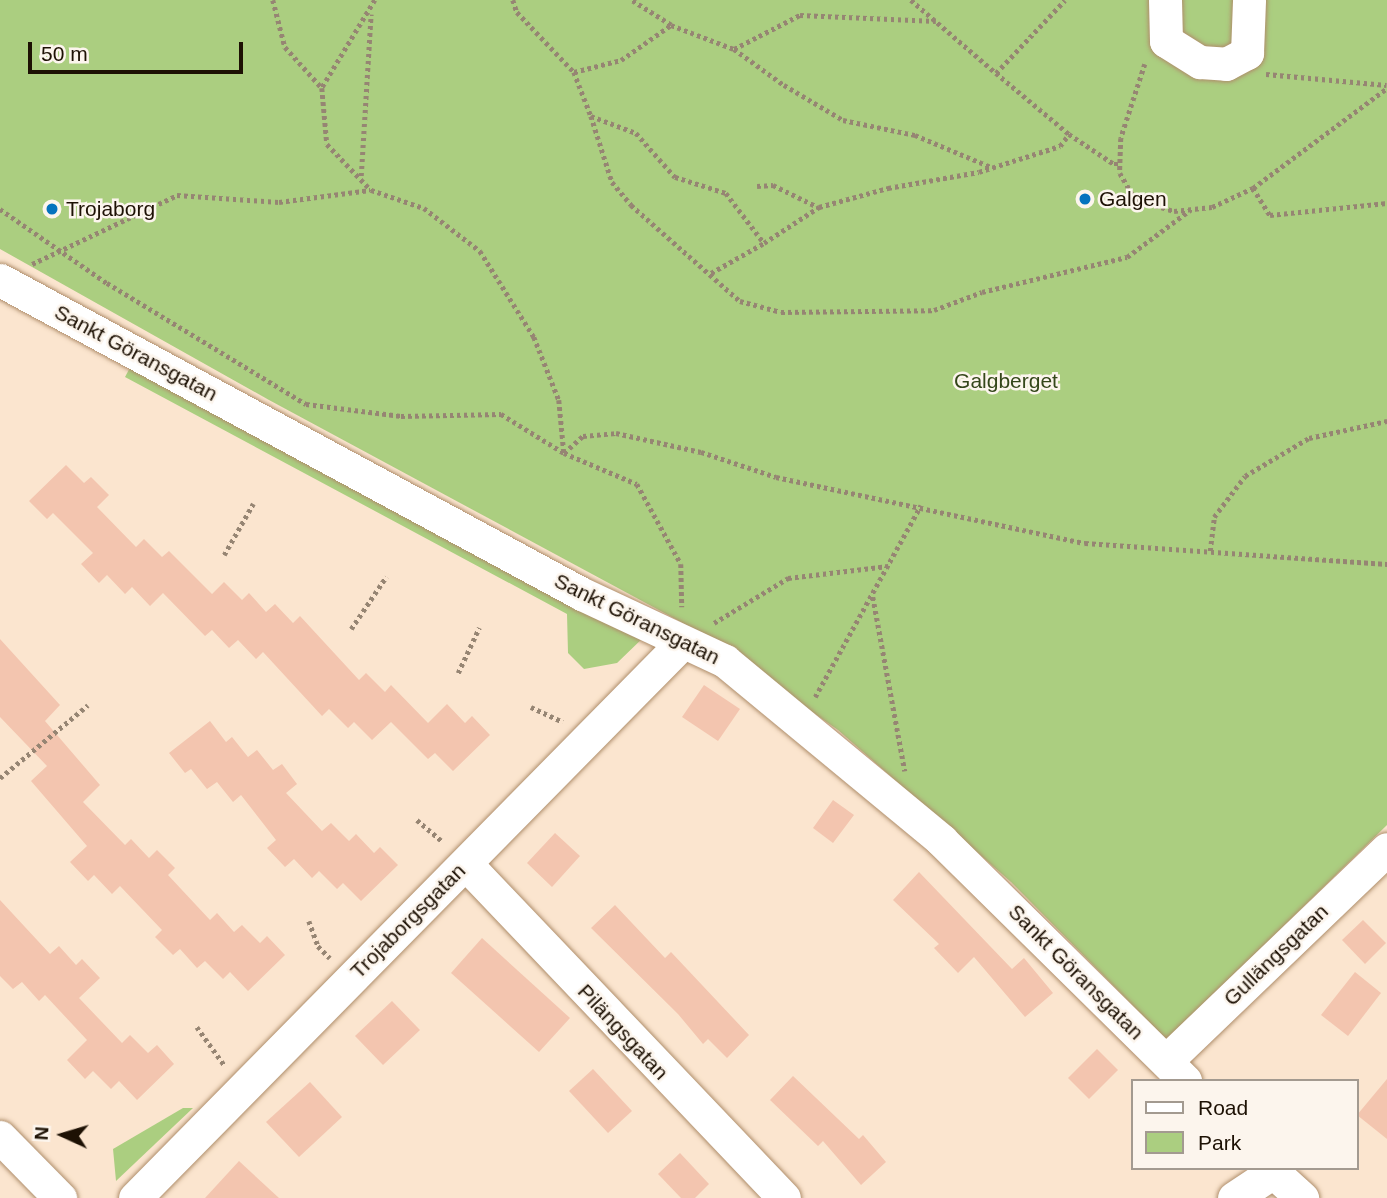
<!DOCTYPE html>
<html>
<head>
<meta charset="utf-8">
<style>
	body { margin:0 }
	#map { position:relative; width:1387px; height:1198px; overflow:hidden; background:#fbe5cf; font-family:Helvetica,sans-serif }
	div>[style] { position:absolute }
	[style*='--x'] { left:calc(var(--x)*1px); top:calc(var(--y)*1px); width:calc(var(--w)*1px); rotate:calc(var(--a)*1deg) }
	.green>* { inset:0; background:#abce80 }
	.building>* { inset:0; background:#f3c5af }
	.path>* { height:4.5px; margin-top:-2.25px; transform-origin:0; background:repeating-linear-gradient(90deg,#968573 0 3.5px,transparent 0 7px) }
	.roads { filter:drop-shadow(0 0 2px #af8e6b) drop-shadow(0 0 2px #af8e6b) }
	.minor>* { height:33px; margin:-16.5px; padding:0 16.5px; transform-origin:16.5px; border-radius:16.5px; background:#fff }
	.dots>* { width:19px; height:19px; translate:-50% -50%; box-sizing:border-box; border:4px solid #fcf5ed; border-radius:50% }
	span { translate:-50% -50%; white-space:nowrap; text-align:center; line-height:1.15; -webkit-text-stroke:5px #fcf5ed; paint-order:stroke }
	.poi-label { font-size:21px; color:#1d1104 }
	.left { translate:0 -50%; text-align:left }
	.street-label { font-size:21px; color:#1d1104 }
	.park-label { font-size:21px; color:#34471a }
	.legend { position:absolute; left:1131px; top:1079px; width:228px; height:91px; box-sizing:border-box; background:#fcf5ed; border:2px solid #a39a90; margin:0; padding:9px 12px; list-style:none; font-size:21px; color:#1d1104 }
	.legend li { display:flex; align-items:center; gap:14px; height:35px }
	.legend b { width:35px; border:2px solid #a39a90 }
	.north { position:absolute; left:28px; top:1100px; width:70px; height:70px; -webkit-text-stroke:5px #fcf5ed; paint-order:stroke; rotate:274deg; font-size:19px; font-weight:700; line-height:28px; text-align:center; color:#1d1104 }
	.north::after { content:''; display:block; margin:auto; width:24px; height:32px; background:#1d1104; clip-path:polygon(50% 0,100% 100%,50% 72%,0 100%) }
	.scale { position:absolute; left:28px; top:42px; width:215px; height:32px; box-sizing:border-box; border:4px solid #1d1104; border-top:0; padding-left:9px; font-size:21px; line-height:24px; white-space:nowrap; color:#1d1104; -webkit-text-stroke:5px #fcf5ed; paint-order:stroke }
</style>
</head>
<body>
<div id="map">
	<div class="green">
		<i style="clip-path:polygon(0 0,1387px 0,1387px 825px,1167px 1040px,1011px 882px,838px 730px,694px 629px,269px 400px,0 249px)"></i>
		<i style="clip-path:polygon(133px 362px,646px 635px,617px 663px,584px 669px,568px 653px,567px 614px,125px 377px)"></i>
		<i style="clip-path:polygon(183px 1108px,193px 1108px,116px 1181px,113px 1149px)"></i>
	</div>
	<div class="building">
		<i style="clip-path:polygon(66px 465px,84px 483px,91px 477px,109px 495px,97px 507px,136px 547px,144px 539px,162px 557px,169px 551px,212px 594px,224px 582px,242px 600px,249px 593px,266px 612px,275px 604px,293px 623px,300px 616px,359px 680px,366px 673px,385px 692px,391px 685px,428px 723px,447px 704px,465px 723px,472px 716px,490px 735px,453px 771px,435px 753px,428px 759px,391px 722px,372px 740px,354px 722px,348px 728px,329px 709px,322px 716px,263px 652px,256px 659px,238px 640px,229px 648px,212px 630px,205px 636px,163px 593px,150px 606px,132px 587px,125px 594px,107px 575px,99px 583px,81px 564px,93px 553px,53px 513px,47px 519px,29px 501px)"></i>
		<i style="clip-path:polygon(0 639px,60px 705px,45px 721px,100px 785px,83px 802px,125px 845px,131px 839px,149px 858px,157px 850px,175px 868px,168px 875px,210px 920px,217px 913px,234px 932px,242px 925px,260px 943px,267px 936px,285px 955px,248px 991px,230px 972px,223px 979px,205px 961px,197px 968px,180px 949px,173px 955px,155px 937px,162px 930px,120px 886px,112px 894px,94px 875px,88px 881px,70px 862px,87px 846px,31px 781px,47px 766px,0 717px)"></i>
		<i style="clip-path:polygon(704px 685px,740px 709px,718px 741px,682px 717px)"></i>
		<i style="clip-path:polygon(210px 721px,226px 742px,232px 737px,248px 757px,257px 750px,273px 770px,282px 764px,297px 784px,286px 793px,322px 831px,331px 823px,349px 841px,356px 834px,374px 853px,380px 847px,398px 865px,361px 901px,343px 883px,337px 889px,319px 871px,312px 878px,294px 859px,285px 867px,267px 848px,276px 840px,241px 795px,233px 802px,217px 782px,207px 789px,191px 769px,185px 773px,169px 753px)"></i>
		<i style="clip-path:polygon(833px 800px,854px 815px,833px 843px,813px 828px)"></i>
		<i style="clip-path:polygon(555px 833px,580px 856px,552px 887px,527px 863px)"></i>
		<i style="clip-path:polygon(919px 872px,1012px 969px,1024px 958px,1053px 993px,1025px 1017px,974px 957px,958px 973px,934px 948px,939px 944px,893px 900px)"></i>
		<i style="clip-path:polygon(0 900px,50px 954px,59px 946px,76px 965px,82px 959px,100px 978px,79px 998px,122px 1043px,130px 1035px,148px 1053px,157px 1045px,174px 1064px,137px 1100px,119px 1081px,111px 1089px,93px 1071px,85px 1079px,67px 1060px,87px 1040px,45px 995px,39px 1001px,22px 982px,13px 989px,0 976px)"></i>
		<i style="clip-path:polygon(615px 905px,665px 958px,671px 952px,749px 1035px,727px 1058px,708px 1039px,703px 1044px,678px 1014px,591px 928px)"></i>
		<i style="clip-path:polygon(1363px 920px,1386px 943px,1365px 964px,1342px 940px)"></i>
		<i style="clip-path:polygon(482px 938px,570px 1018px,539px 1052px,451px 973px)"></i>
		<i style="clip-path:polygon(1355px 972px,1381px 993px,1348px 1036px,1321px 1015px)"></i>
		<i style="clip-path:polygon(392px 1001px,420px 1030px,383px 1065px,355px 1036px)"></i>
		<i style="clip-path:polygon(1097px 1049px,1118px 1070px,1089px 1099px,1068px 1078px)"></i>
		<i style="clip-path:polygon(593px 1069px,632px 1111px,608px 1133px,569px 1091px)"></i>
		<i style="clip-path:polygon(793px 1076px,859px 1139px,863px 1135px,886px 1162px,861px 1185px,823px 1141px,818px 1146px,770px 1100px)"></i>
		<i style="clip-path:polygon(1387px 1079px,1387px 1139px,1357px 1115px)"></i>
		<i style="clip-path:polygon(310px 1082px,342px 1117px,299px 1157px,266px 1122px)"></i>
		<i style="clip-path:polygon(680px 1153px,709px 1184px,695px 1198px,681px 1198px,658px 1174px)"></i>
		<i style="clip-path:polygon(239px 1161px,279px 1198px,205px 1198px)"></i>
	</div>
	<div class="path">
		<i style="--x:273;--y:0;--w:49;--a:75.7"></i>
		<i style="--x:285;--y:47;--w:55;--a:47.9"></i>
		<i style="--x:375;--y:0;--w:103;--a:121.1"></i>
		<i style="--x:322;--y:88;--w:56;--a:84.9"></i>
		<i style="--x:327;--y:144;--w:64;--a:46.3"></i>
		<i style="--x:371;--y:190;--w:56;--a:18.8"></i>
		<i style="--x:424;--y:208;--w:71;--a:37.5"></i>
		<i style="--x:480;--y:251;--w:102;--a:57.9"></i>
		<i style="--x:534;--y:337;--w:68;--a:68.4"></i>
		<i style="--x:559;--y:400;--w:53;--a:84.6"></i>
		<i style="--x:564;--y:453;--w:25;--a:-42"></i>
		<i style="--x:583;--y:436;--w:33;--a:-5"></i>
		<i style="--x:616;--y:433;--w:87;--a:12.6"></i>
		<i style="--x:701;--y:452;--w:79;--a:18.4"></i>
		<i style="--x:776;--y:477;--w:316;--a:12.1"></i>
		<i style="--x:1085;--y:543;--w:303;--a:4"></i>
		<i style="--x:513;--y:0;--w:13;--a:72"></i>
		<i style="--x:517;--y:12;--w:83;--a:46.5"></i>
		<i style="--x:574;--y:72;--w:47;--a:68.9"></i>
		<i style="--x:591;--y:116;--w:48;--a:20.7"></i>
		<i style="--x:636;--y:133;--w:59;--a:48.4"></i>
		<i style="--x:675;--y:177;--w:53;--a:17.4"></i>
		<i style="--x:726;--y:193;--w:63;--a:52.8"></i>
		<i style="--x:764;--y:243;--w:66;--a:-33.2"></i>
		<i style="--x:819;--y:207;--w:72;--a:-15.4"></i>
		<i style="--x:888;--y:188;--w:92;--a:-10"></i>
		<i style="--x:979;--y:172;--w:85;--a:-17.8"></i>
		<i style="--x:1060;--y:146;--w:15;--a:-53"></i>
		<i style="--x:911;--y:0;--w:112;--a:40.7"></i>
		<i style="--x:996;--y:73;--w:100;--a:-46.6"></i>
		<i style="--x:671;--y:25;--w:67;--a:20.9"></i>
		<i style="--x:734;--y:49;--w:74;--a:-27.3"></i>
		<i style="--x:800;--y:15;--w:136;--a:2.5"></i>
		<i style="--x:734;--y:49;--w:62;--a:35.8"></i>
		<i style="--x:784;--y:85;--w:69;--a:30.7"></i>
		<i style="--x:843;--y:120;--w:74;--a:11.8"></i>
		<i style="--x:915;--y:135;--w:82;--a:22.8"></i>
		<i style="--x:1145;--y:64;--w:78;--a:108"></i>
		<i style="--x:1121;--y:138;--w:35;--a:92"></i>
		<i style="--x:1120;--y:173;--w:30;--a:60"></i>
		<i style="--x:1135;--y:199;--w:41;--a:17.1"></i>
		<i style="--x:1174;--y:211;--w:38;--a:-6"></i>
		<i style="--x:1212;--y:207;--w:45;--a:-24.9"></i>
		<i style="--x:1253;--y:188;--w:167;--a:-36.7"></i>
		<i style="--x:574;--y:72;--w:49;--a:-14.3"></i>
		<i style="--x:621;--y:60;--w:61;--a:-35"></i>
		<i style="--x:671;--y:25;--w:47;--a:-148"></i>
		<i style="--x:996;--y:73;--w:95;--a:39.9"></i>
		<i style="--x:1069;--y:134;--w:54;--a:33.7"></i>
		<i style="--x:1114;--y:164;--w:7;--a:0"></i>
		<i style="--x:1266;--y:74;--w:121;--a:5.2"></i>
		<i style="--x:591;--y:116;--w:69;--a:72.3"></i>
		<i style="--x:612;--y:182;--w:30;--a:50"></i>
		<i style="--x:631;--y:205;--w:145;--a:41.4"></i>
		<i style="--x:740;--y:301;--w:42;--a:15"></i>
		<i style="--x:781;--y:312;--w:153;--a:-0.7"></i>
		<i style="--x:934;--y:310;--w:51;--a:-20.6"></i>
		<i style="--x:982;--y:292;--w:149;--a:-13.6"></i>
		<i style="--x:1127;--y:257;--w:79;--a:-36.7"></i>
		<i style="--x:361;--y:176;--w:162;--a:-86.5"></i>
		<i style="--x:757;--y:186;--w:16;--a:-4"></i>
		<i style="--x:773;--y:185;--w:50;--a:26.1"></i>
		<i style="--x:1253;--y:188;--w:32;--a:58"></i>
		<i style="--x:1270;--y:215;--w:118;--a:-5.9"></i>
		<i style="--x:0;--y:209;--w:130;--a:34.7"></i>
		<i style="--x:107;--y:283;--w:233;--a:31.3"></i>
		<i style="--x:306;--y:404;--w:96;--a:7.2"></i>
		<i style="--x:401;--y:416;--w:100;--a:-1.1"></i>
		<i style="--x:501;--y:414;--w:74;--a:31.8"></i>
		<i style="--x:564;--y:453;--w:79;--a:23"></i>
		<i style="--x:637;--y:484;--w:91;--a:61.2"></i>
		<i style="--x:681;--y:564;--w:43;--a:88.7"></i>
		<i style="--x:32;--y:264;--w:161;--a:-25.4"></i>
		<i style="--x:177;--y:195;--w:102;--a:3.9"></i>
		<i style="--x:279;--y:202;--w:92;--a:-7.5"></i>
		<i style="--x:711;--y:273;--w:61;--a:-29.5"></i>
		<i style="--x:1210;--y:551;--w:34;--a:-83"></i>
		<i style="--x:1214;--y:517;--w:51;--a:-52.9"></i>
		<i style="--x:1245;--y:476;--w:74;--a:-30.7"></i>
		<i style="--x:1309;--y:438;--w:80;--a:-12.3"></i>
		<i style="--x:224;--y:555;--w:59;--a:-60.4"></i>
		<i style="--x:873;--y:597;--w:177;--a:79.6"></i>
		<i style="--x:714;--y:623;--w:87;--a:-31.3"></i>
		<i style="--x:788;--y:578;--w:101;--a:-6.8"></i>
		<i style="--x:351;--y:629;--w:63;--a:-56.1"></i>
		<i style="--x:458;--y:673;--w:50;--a:-65"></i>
		<i style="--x:815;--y:697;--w:219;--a:-61.1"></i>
		<i style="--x:531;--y:707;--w:35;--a:25"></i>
		<i style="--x:0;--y:778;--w:114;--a:-39.7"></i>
		<i style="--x:417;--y:820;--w:34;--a:40"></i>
		<i style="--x:309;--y:921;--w:27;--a:70"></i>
		<i style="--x:318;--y:946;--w:17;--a:45"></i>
		<i style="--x:197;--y:1027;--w:48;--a:54.3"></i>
	</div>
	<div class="roads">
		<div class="minor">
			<i style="--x:1165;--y:0;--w:41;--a:88.6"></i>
			<i style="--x:1166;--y:41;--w:40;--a:32"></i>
			<i style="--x:1200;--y:62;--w:26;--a:4"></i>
			<i style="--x:1226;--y:64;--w:24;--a:-28"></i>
			<i style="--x:1247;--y:53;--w:53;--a:-87.8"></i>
			<i style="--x:0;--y:280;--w:661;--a:28.35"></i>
			<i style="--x:582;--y:594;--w:158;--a:25.1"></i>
			<i style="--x:725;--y:661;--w:281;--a:39.6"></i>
			<i style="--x:941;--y:840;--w:343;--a:44.6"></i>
			<i style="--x:466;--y:864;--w:461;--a:46.4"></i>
			<i style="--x:1166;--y:1061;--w:306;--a:-43.8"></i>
			<i style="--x:0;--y:1137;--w:86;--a:45.5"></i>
			<i style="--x:1269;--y:1168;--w:45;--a:42.3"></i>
			<i style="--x:135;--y:1198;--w:779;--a:-45.42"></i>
			<i style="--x:1234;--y:1198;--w:47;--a:-33.7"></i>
		</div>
	</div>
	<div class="dots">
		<i style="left:1085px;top:199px;background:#0573be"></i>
		<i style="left:52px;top:209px;background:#0573be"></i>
	</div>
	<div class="poi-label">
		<span class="left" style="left:1099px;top:199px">Galgen</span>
		<span class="left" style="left:66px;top:209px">Trojaborg</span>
	</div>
	<div class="street-label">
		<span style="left:136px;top:353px;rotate:28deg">Sankt Göransgatan</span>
		<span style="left:637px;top:619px;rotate:26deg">Sankt Göransgatan</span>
		<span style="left:408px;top:921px;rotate:-45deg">Trojaborgsgatan</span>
		<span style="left:1276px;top:955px;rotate:-44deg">Gullängsgatan</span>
		<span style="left:1076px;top:972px;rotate:45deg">Sankt Göransgatan</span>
		<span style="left:623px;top:1032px;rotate:47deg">Pilängsgatan</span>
	</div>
	<div class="park-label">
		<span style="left:1006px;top:381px">Galgberget</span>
	</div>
	<ul class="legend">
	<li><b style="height:9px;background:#fff"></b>Road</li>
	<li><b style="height:19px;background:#abce80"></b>Park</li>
	</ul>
	<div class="north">N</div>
	<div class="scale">50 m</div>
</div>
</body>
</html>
